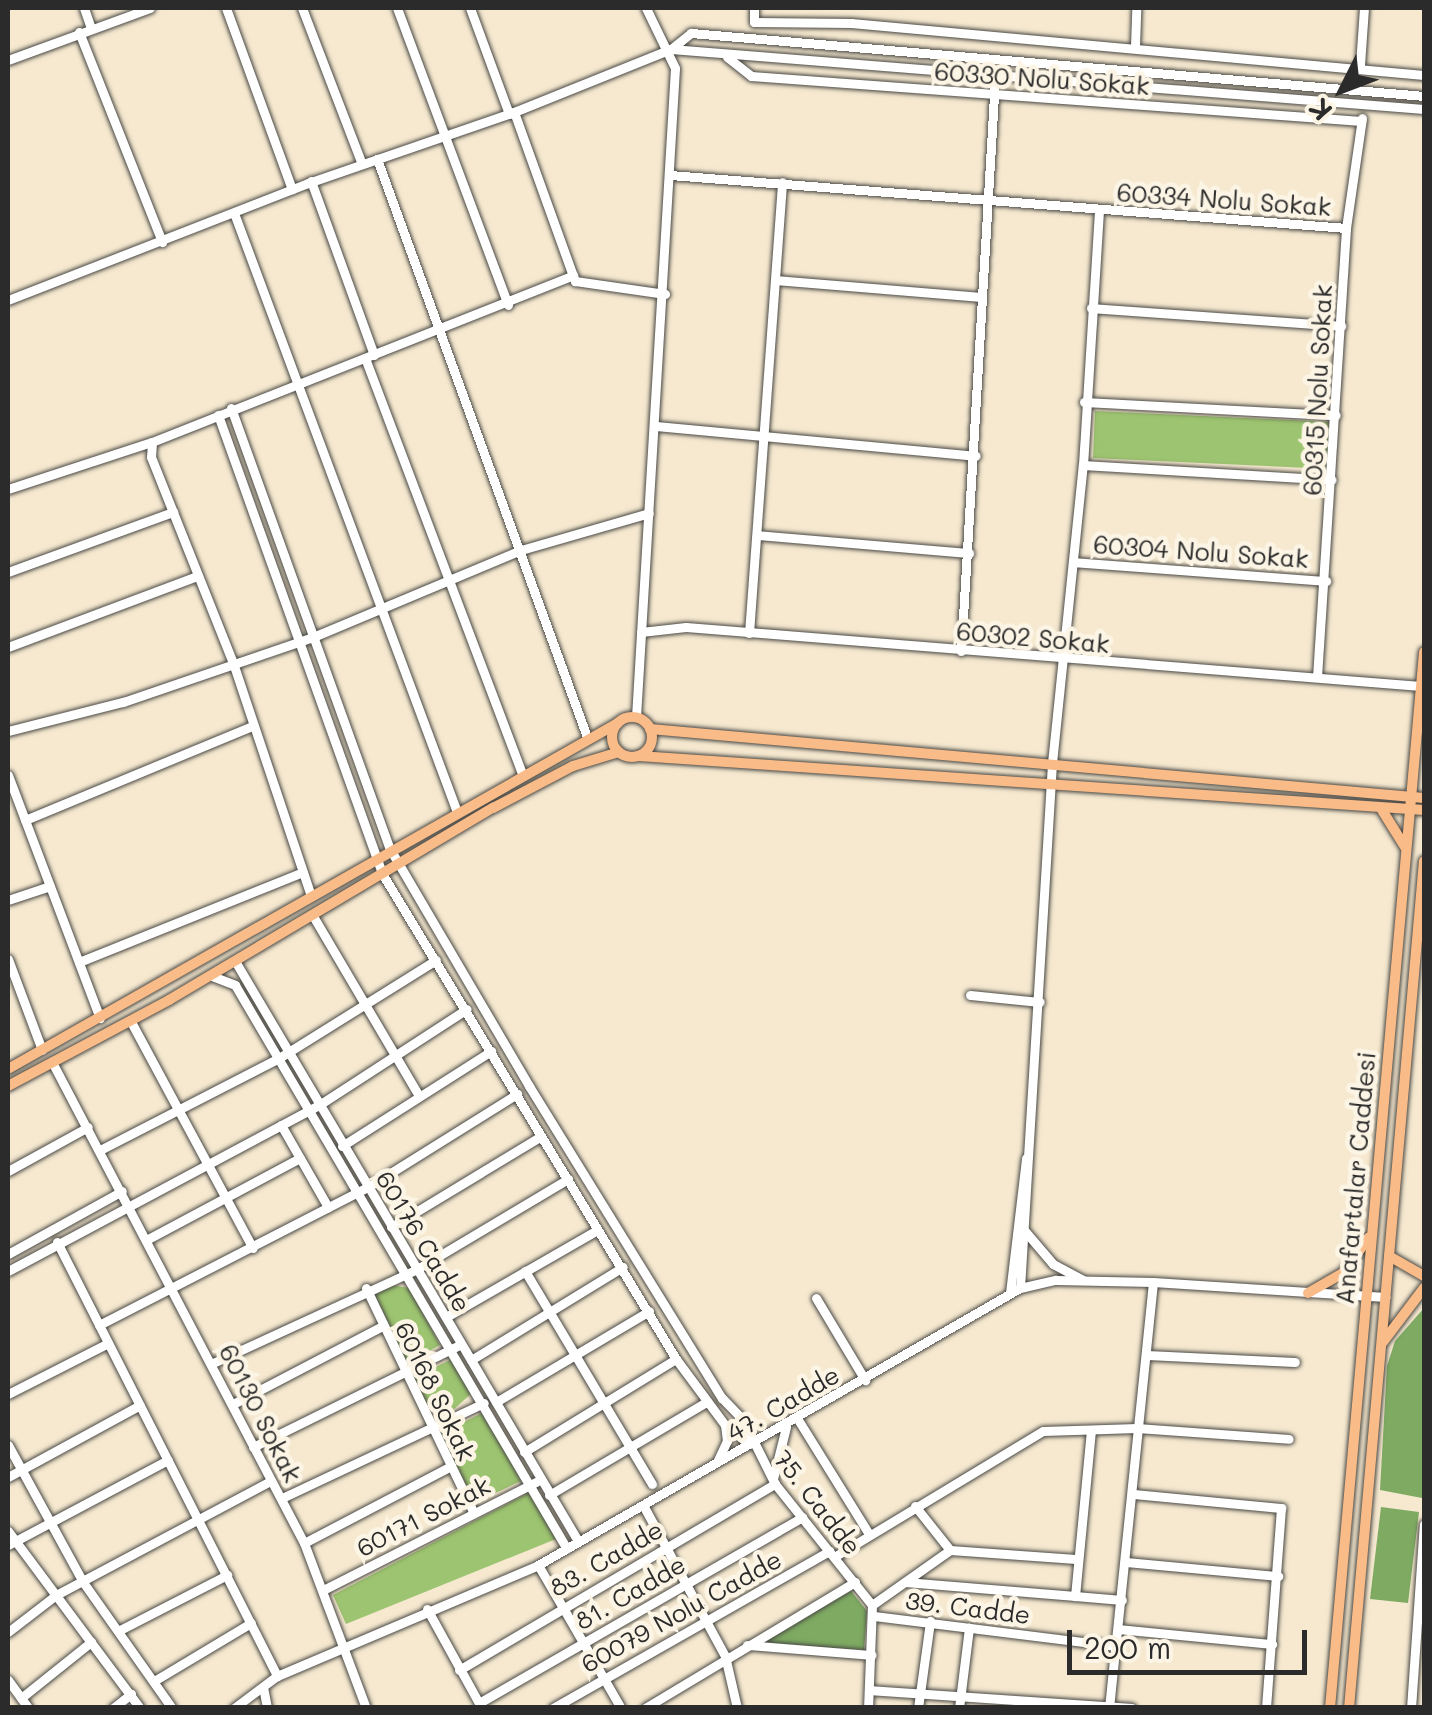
<!DOCTYPE html>
<html>
<head>
<meta charset="utf-8">
<style>
	body { margin:0 }
	#map { position:relative; width:1432px; height:1715px; overflow:hidden; background:#f6e9d0; font-family:Mali,sans-serif }
	div>[style] { position:absolute }
	[style*='--x'] { left:calc(var(--x)*1px); top:calc(var(--y)*1px); width:calc(var(--w)*1px); rotate:calc(var(--a)*1deg) }
	.green>* { inset:0; background:#9dc470 }
	.forest>* { inset:0; background:#7eaa62 }
	.roads { filter:drop-shadow(0 0 2px #494844) drop-shadow(0 0 2px #494844) }
	.minor>* { height:9px; margin:-4.5px; padding:0 4.5px; transform-origin:4.5px; border-radius:4.5px; background:#fff }
	.major>* { height:10px; margin:-5px; padding:0 5px; transform-origin:5px; border-radius:5px; background:#f9bc89 }
	.major>.ring { margin:-5px; padding:0; box-sizing:content-box; background:none; border:10px solid #f9bc89; border-radius:50% }
	span { translate:-50% -50%; white-space:nowrap; text-align:center; line-height:1.15; -webkit-text-stroke:9px #fcf5e5; paint-order:stroke }
	.street-label { font-size:25px; color:#2b2b2b }
	.frame { position:absolute; inset:0; border:10px solid #2b2b2b; pointer-events:none }
	.north { position:absolute; left:1292px; top:40px; width:100px; height:100px; -webkit-text-stroke:8px #fcf5e5; paint-order:stroke; rotate:228deg; font-size:28px; font-weight:700; line-height:40px; text-align:center; color:#2b2b2b }
	.north::after { content:''; display:block; margin:auto; width:35px; height:45px; background:#2b2b2b; clip-path:polygon(50% 0,100% 100%,50% 72%,0 100%) }
	.scale { position:absolute; left:1067px; top:1630px; width:240px; height:45px; box-sizing:border-box; border:5px solid #2b2b2b; border-top:0; padding-left:12px; font-size:30px; line-height:35px; white-space:nowrap; color:#2b2b2b; -webkit-text-stroke:8px #fcf5e5; paint-order:stroke }
</style>
</head>
<body>
<div id="map">
	<div class="green">
		<i style="clip-path:polygon(1095px 411px,1332px 422px,1330px 469px,1093px 458px)"></i>
		<i style="clip-path:polygon(391px 1285px,410px 1288px,440px 1345px,407px 1363px,374px 1294px)"></i>
		<i style="clip-path:polygon(452px 1359px,473px 1392px,453px 1410px,431px 1411px,413px 1378px)"></i>
		<i style="clip-path:polygon(484px 1412px,521px 1481px,474px 1503px,440px 1434px)"></i>
		<i style="clip-path:polygon(530px 1492px,556px 1539px,346px 1624px,333px 1595px)"></i>
	</div>
	<div class="forest">
		<i style="clip-path:polygon(1424px 1308px,1424px 1444px,1422px 1498px,1380px 1490px,1387px 1366px,1395px 1341px)"></i>
		<i style="clip-path:polygon(1381px 1507px,1419px 1512px,1408px 1603px,1370px 1599px)"></i>
		<i style="clip-path:polygon(851px 1591px,867px 1611px,864px 1650px,756px 1643px)"></i>
	</div>
	<div class="roads">
		<div class="minor">
			<i style="--x:84;--y:8;--w:21;--a:71"></i>
			<i style="--x:226;--y:8;--w:193;--a:70"></i>
			<i style="--x:302;--y:8;--w:167;--a:69"></i>
			<i style="--x:397;--y:8;--w:317;--a:69.5"></i>
			<i style="--x:470;--y:8;--w:113;--a:69.8"></i>
			<i style="--x:754;--y:8;--w:14;--a:90"></i>
			<i style="--x:754;--y:22;--w:97;--a:0.6"></i>
			<i style="--x:851;--y:23;--w:575;--a:5.19"></i>
			<i style="--x:79;--y:32;--w:226;--a:68.4"></i>
			<i style="--x:1135;--y:46;--w:38;--a:-88"></i>
			<i style="--x:671;--y:49;--w:755;--a:4.56"></i>
			<i style="--x:727;--y:57;--w:31;--a:38"></i>
			<i style="--x:751;--y:76;--w:612;--a:4.22"></i>
			<i style="--x:8;--y:60;--w:151;--a:-20.1"></i>
			<i style="--x:1360;--y:65;--w:57;--a:-86"></i>
			<i style="--x:514;--y:112;--w:180;--a:70.2"></i>
			<i style="--x:575;--y:281;--w:91;--a:8.2"></i>
			<i style="--x:377;--y:159;--w:615;--a:70.03"></i>
			<i style="--x:670;--y:175;--w:678;--a:4.48"></i>
			<i style="--x:311;--y:181;--w:185;--a:70.1"></i>
			<i style="--x:234;--y:213;--w:639;--a:69.58"></i>
			<i style="--x:775;--y:280;--w:207;--a:4.7"></i>
			<i style="--x:8;--y:300;--w:322;--a:-21.3"></i>
			<i style="--x:308;--y:183;--w:218;--a:-19"></i>
			<i style="--x:514;--y:112;--w:169;--a:-21.9"></i>
			<i style="--x:671;--y:49;--w:26;--a:-39"></i>
			<i style="--x:691;--y:33;--w:736;--a:4.91"></i>
			<i style="--x:1091;--y:308;--w:251;--a:4.1"></i>
			<i style="--x:365;--y:358;--w:447;--a:69.3"></i>
			<i style="--x:1084;--y:402;--w:252;--a:3"></i>
			<i style="--x:231;--y:408;--w:469;--a:70.2"></i>
			<i style="--x:390;--y:849;--w:275;--a:59.6"></i>
			<i style="--x:529;--y:1086;--w:367;--a:58.3"></i>
			<i style="--x:722;--y:1398;--w:30;--a:46"></i>
			<i style="--x:743;--y:1420;--w:72;--a:63.4"></i>
			<i style="--x:775;--y:1484;--w:155;--a:51.3"></i>
			<i style="--x:872;--y:1605;--w:103;--a:92.2"></i>
			<i style="--x:218;--y:415;--w:489;--a:70.3"></i>
			<i style="--x:383;--y:875;--w:566;--a:58.81"></i>
			<i style="--x:676;--y:1359;--w:82;--a:53.4"></i>
			<i style="--x:725;--y:1425;--w:31;--a:38"></i>
			<i style="--x:655;--y:426;--w:322;--a:5.3"></i>
			<i style="--x:1083;--y:465;--w:249;--a:3.4"></i>
			<i style="--x:8;--y:489;--w:151;--a:-18.1"></i>
			<i style="--x:757;--y:535;--w:213;--a:4.9"></i>
			<i style="--x:1073;--y:562;--w:254;--a:4.3"></i>
			<i style="--x:8;--y:572;--w:176;--a:-20"></i>
			<i style="--x:641;--y:632;--w:45;--a:-6.3"></i>
			<i style="--x:686;--y:627;--w:737;--a:4.59"></i>
			<i style="--x:749;--y:633;--w:452;--a:-85.8"></i>
			<i style="--x:8;--y:647;--w:202;--a:-20.6"></i>
			<i style="--x:961;--y:651;--w:574;--a:-86.6"></i>
			<i style="--x:1317;--y:677;--w:450;--a:-86.3"></i>
			<i style="--x:1346;--y:228;--w:111;--a:-81.7"></i>
			<i style="--x:636;--y:717;--w:650;--a:-86.56"></i>
			<i style="--x:675;--y:68;--w:67;--a:-115.8"></i>
			<i style="--x:8;--y:731;--w:119;--a:-14.2"></i>
			<i style="--x:123;--y:702;--w:201;--a:-18.9"></i>
			<i style="--x:313;--y:637;--w:225;--a:-22.7"></i>
			<i style="--x:521;--y:550;--w:133;--a:-16.1"></i>
			<i style="--x:8;--y:775;--w:260;--a:69.3"></i>
			<i style="--x:25;--y:820;--w:243;--a:-22.5"></i>
			<i style="--x:311;--y:896;--w:246;--a:-108.5"></i>
			<i style="--x:233;--y:663;--w:222;--a:-111.7"></i>
			<i style="--x:151;--y:457;--w:15;--a:-86"></i>
			<i style="--x:152;--y:442;--w:453;--a:-21.6"></i>
			<i style="--x:8;--y:900;--w:44;--a:-18.4"></i>
			<i style="--x:313;--y:916;--w:209;--a:59.5"></i>
			<i style="--x:8;--y:959;--w:97;--a:69.5"></i>
			<i style="--x:235;--y:961;--w:674;--a:59.4"></i>
			<i style="--x:79;--y:962;--w:241;--a:-21.9"></i>
			<i style="--x:212;--y:976;--w:25;--a:21"></i>
			<i style="--x:235;--y:985;--w:654;--a:59.52"></i>
			<i style="--x:970;--y:995;--w:70;--a:5.7"></i>
			<i style="--x:130;--y:1020;--w:259;--a:61.7"></i>
			<i style="--x:52;--y:1062;--w:543;--a:62.35"></i>
			<i style="--x:304;--y:1543;--w:176;--a:69.4"></i>
			<i style="--x:281;--y:1125;--w:95;--a:60.2"></i>
			<i style="--x:342;--y:1146;--w:177;--a:-32.5"></i>
			<i style="--x:100;--y:1150;--w:201;--a:-27.2"></i>
			<i style="--x:279;--y:1058;--w:185;--a:-32"></i>
			<i style="--x:8;--y:1171;--w:91;--a:-28.8"></i>
			<i style="--x:391;--y:1227;--w:175;--a:-31.2"></i>
			<i style="--x:1024;--y:1230;--w:45;--a:49.5"></i>
			<i style="--x:1053;--y:1264;--w:34;--a:28"></i>
			<i style="--x:148;--y:1239;--w:172;--a:-28.1"></i>
			<i style="--x:57;--y:1242;--w:487;--a:63.1"></i>
			<i style="--x:8;--y:1254;--w:130;--a:-28.9"></i>
			<i style="--x:8;--y:1271;--w:353;--a:-28.1"></i>
			<i style="--x:319;--y:1105;--w:176;--a:-33"></i>
			<i style="--x:525;--y:1271;--w:248;--a:59.2"></i>
			<i style="--x:366;--y:1288;--w:247;--a:64.4"></i>
			<i style="--x:1020;--y:1288;--w:526;--a:-86.51"></i>
			<i style="--x:1052;--y:763;--w:300;--a:-84.1"></i>
			<i style="--x:1083;--y:465;--w:256;--a:-86.4"></i>
			<i style="--x:1010;--y:1293;--w:136;--a:-83.2"></i>
			<i style="--x:816;--y:1298;--w:96;--a:59.1"></i>
			<i style="--x:446;--y:1317;--w:174;--a:-29.9"></i>
			<i style="--x:99;--y:1325;--w:302;--a:-27.2"></i>
			<i style="--x:368;--y:1187;--w:176;--a:-32"></i>
			<i style="--x:1146;--y:1355;--w:149;--a:2.7"></i>
			<i style="--x:471;--y:1360;--w:178;--a:-31.5"></i>
			<i style="--x:213;--y:1363;--w:225;--a:-24.7"></i>
			<i style="--x:417;--y:1269;--w:176;--a:-30.8"></i>
			<i style="--x:8;--y:1394;--w:112;--a:-27"></i>
			<i style="--x:496;--y:1402;--w:178;--a:-30.7"></i>
			<i style="--x:233;--y:1404;--w:168;--a:-27.6"></i>
			<i style="--x:797;--y:1418;--w:137;--a:58.2"></i>
			<i style="--x:1091;--y:1430;--w:167;--a:95.5"></i>
			<i style="--x:1075;--y:1596;--w:47;--a:4.9"></i>
			<i style="--x:8;--y:1445;--w:156;--a:61.3"></i>
			<i style="--x:83;--y:1582;--w:154;--a:54.8"></i>
			<i style="--x:253;--y:1447;--w:228;--a:-26.3"></i>
			<i style="--x:524;--y:1452;--w:178;--a:-31.5"></i>
			<i style="--x:718;--y:1460;--w:21;--a:-65"></i>
			<i style="--x:727;--y:1441;--w:16;--a:-97"></i>
			<i style="--x:8;--y:1477;--w:150;--a:-28.6"></i>
			<i style="--x:773;--y:1479;--w:54;--a:-76"></i>
			<i style="--x:1133;--y:1494;--w:149;--a:5.4"></i>
			<i style="--x:1281;--y:1508;--w:201;--a:94.3"></i>
			<i style="--x:549;--y:1495;--w:182;--a:-30.6"></i>
			<i style="--x:282;--y:1498;--w:223;--a:-25.2"></i>
			<i style="--x:643;--y:1505;--w:172;--a:61.5"></i>
			<i style="--x:725;--y:1656;--w:53;--a:77"></i>
			<i style="--x:915;--y:1506;--w:56;--a:51.5"></i>
			<i style="--x:8;--y:1531;--w:221;--a:53.3"></i>
			<i style="--x:304;--y:1543;--w:166;--a:-27.6"></i>
			<i style="--x:8;--y:1545;--w:181;--a:-28"></i>
			<i style="--x:834;--y:1557;--w:244;--a:-31.1"></i>
			<i style="--x:1043;--y:1431;--w:94;--a:-1.8"></i>
			<i style="--x:1137;--y:1428;--w:152;--a:4.1"></i>
			<i style="--x:1126;--y:1562;--w:153;--a:5.3"></i>
			<i style="--x:538;--y:1565;--w:48;--a:59.7"></i>
			<i style="--x:905;--y:1582;--w:171;--a:4.7"></i>
			<i style="--x:325;--y:1589;--w:237;--a:-26.9"></i>
			<i style="--x:872;--y:1605;--w:95;--a:-35.2"></i>
			<i style="--x:950;--y:1550;--w:126;--a:4.1"></i>
			<i style="--x:562;--y:1606;--w:118;--a:60"></i>
			<i style="--x:427;--y:1609;--w:112;--a:61.1"></i>
			<i style="--x:874;--y:1616;--w:244;--a:7.1"></i>
			<i style="--x:1118;--y:1629;--w:155;--a:5.6"></i>
			<i style="--x:118;--y:1631;--w:123;--a:-27.2"></i>
			<i style="--x:8;--y:1632;--w:61;--a:-37.6"></i>
			<i style="--x:56;--y:1595;--w:242;--a:-28"></i>
			<i style="--x:747;--y:1645;--w:125;--a:4.6"></i>
			<i style="--x:459;--y:1670;--w:367;--a:-30.5"></i>
			<i style="--x:8;--y:1680;--w:34;--a:54"></i>
			<i style="--x:154;--y:1681;--w:113;--a:-30.9"></i>
			<i style="--x:263;--y:1687;--w:21;--a:79"></i>
			<i style="--x:869;--y:1690;--w:263;--a:3.9"></i>
			<i style="--x:21;--y:1698;--w:90;--a:-38.7"></i>
			<i style="--x:479;--y:1703;--w:373;--a:-29.9"></i>
			<i style="--x:113;--y:1708;--w:23;--a:-38"></i>
			<i style="--x:234;--y:1708;--w:54;--a:-36.7"></i>
			<i style="--x:277;--y:1676;--w:284;--a:-23"></i>
			<i style="--x:538;--y:1565;--w:556;--a:-29.89"></i>
			<i style="--x:1020;--y:1288;--w:37;--a:-13"></i>
			<i style="--x:1056;--y:1280;--w:97;--a:1.2"></i>
			<i style="--x:1153;--y:1282;--w:233;--a:3.7"></i>
			<i style="--x:553;--y:1708;--w:318;--a:-29.6"></i>
			<i style="--x:645;--y:1708;--w:245;--a:-31"></i>
			<i style="--x:918;--y:1708;--w:88;--a:-82.1"></i>
			<i style="--x:959;--y:1708;--w:81;--a:-82.9"></i>
			<i style="--x:1109;--y:1708;--w:428;--a:-84.1"></i>
			<i style="--x:1411;--y:1708;--w:184;--a:-86"></i>
		</div>
		<div class="major">
			<i class="ring" style="left:612px;top:717px;width:30px;height:30px"></i>
			<i style="--x:650;--y:729;--w:777;--a:5.09"></i>
			<i style="--x:639;--y:756;--w:787;--a:3.94"></i>
			<i style="--x:1382;--y:810;--w:44;--a:58.1"></i>
			<i style="--x:8;--y:1069;--w:701;--a:-29.56"></i>
			<i style="--x:8;--y:1086;--w:183;--a:-28.1"></i>
			<i style="--x:169;--y:1000;--w:377;--a:-30.7"></i>
			<i style="--x:493;--y:808;--w:90;--a:-27.7"></i>
			<i style="--x:573;--y:766;--w:48;--a:-16.9"></i>
			<i style="--x:1389;--y:1256;--w:40;--a:29.7"></i>
			<i style="--x:1308;--y:1293;--w:40;--a:-29.7"></i>
			<i style="--x:1343;--y:1273;--w:44;--a:-54.2"></i>
			<i style="--x:1383;--y:1342;--w:68;--a:-52.8"></i>
			<i style="--x:1330;--y:1708;--w:1060;--a:-84.91"></i>
			<i style="--x:1349;--y:1708;--w:850;--a:-84.94"></i>
		</div>
	</div>
	<div class="street-label">
		<span style="left:1042px;top:78px;rotate:4deg">60330 Nolu Sokak</span>
		<span style="left:1224px;top:199px;rotate:4deg">60334 Nolu Sokak</span>
		<span style="left:1317px;top:390px;rotate:-87deg">60315 Nolu Sokak</span>
		<span style="left:1201px;top:551px;rotate:4deg">60304 Nolu Sokak</span>
		<span style="left:1033px;top:637px;rotate:5deg">60302 Sokak</span>
		<span style="left:1355px;top:1178px;rotate:-85deg">Anafartalar Caddesi</span>
		<span style="left:424px;top:1241px;rotate:59deg">60176 Cadde</span>
		<span style="left:436px;top:1391px;rotate:64deg">60168 Sokak</span>
		<span style="left:783px;top:1403px;rotate:-30deg">47. Cadde</span>
		<span style="left:261px;top:1413px;rotate:63deg">60130 Sokak</span>
		<span style="left:818px;top:1502px;rotate:52deg">75. Cadde</span>
		<span style="left:423px;top:1516px;rotate:-27deg">60171 Sokak</span>
		<span style="left:606px;top:1558px;rotate:-30deg">83. Cadde</span>
		<span style="left:630px;top:1592px;rotate:-30deg">81. Cadde</span>
		<span style="left:968px;top:1607px;rotate:7deg">39. Cadde</span>
		<span style="left:681px;top:1611px;rotate:-29deg">60079 Nolu Cadde</span>
	</div>
	<div class="frame"></div>
	<div class="north">K</div>
	<div class="scale">200 m</div>
</div>
</body>
</html>
